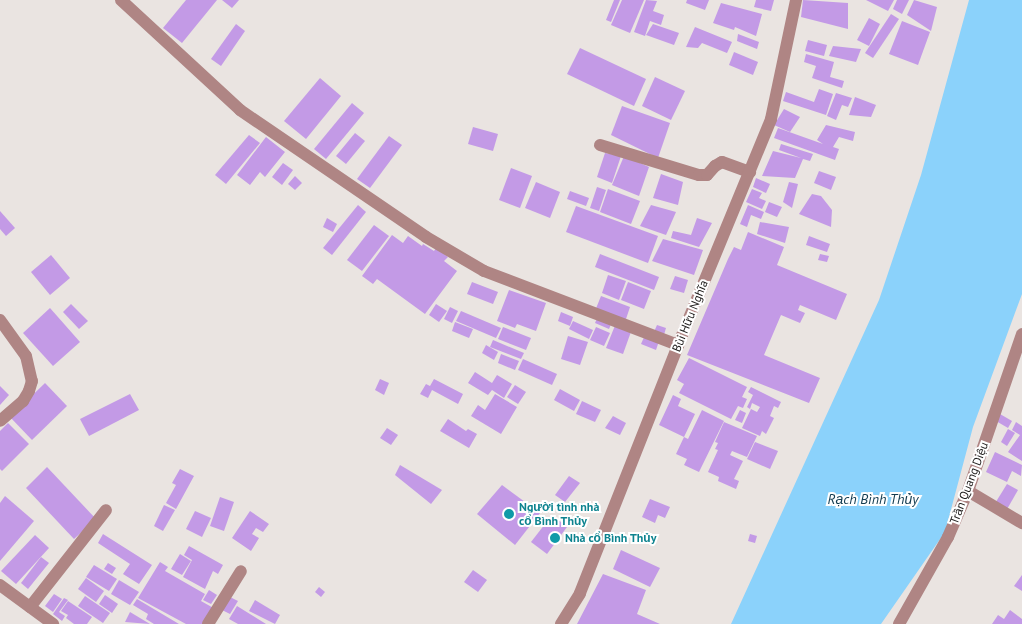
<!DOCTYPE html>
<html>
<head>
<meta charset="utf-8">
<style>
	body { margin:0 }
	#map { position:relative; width:1022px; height:624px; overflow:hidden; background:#eae4e1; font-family:"PT Sans",sans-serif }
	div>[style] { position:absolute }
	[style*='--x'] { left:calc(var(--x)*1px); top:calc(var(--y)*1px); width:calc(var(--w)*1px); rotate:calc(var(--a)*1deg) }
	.water>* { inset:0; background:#8bd2fb }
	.building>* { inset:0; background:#c39ae6 }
	.minor>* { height:12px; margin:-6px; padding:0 6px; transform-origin:6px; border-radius:6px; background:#af8584 }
	.tertiary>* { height:12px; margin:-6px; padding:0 6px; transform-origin:6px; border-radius:6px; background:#af8584 }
	.dots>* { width:14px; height:14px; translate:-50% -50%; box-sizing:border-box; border:2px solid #fff; border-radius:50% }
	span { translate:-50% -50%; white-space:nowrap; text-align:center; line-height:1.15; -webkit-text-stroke:4px #fff; paint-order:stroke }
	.street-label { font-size:12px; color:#22201f }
	.culture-label { font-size:12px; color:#0d838f; font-weight:700 }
	.left { translate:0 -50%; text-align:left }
	.water-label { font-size:14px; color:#133c51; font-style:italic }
</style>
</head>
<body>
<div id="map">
	<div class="water">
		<i style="clip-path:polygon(969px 0,1022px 0,1022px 294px,973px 427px,945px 532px,881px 624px,731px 624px,879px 300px,921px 175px)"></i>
	</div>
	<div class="building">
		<i style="clip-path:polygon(186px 0,217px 0,182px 43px,163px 28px)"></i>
		<i style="clip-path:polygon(222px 0,239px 0,232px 8px)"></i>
		<i style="clip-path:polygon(614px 0,620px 0,611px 22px,606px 20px)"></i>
		<i style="clip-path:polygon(622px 0,644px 0,630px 33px,611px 25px)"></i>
		<i style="clip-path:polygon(646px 0,657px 1px,653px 11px,664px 15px,661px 25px,650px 21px,645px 36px,634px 32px)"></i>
		<i style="clip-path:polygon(687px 0,709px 0,705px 10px,686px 3px)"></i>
		<i style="clip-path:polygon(756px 0,774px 0,771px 11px,754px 7px)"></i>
		<i style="clip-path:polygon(803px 0,848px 3px,848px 29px,801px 17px)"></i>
		<i style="clip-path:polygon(866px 0,894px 0,888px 11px)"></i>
		<i style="clip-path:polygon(897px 0,909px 0,902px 14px,893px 9px)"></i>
		<i style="clip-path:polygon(914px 0,937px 7px,931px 31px,907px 15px)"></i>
		<i style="clip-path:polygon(721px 3px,762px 14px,756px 36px,735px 27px,734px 30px,713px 23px)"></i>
		<i style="clip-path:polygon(891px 14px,899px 19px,873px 58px,865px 53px)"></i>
		<i style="clip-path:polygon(869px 18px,880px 24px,869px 46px,857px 40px)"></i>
		<i style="clip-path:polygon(902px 21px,930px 32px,918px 65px,889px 54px)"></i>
		<i style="clip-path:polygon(236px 24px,245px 31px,221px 66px,211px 59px)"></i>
		<i style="clip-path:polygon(653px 24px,679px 33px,674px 45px,646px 35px)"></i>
		<i style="clip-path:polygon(695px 27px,732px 42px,727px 53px,702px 43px,698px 48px,686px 47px)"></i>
		<i style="clip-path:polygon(738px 34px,759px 42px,757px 49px,737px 41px)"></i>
		<i style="clip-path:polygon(808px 40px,827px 45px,824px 56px,805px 51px)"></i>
		<i style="clip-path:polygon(833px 46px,861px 49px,856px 62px,829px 56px)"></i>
		<i style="clip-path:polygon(580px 48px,646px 79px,634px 106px,567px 74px)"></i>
		<i style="clip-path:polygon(734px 52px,758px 62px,753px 75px,729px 65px)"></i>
		<i style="clip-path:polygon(806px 54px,834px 62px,830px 77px,844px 81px,842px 88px,812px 78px,816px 66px,804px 62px)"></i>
		<i style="clip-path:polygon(655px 77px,685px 91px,671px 120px,642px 106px)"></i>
		<i style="clip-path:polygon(320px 78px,341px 96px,306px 139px,284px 121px)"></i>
		<i style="clip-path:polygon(819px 89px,833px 94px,826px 115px,783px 101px,786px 92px,814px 102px)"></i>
		<i style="clip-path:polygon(836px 93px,852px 98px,848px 107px,842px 105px,836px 120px,827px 116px)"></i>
		<i style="clip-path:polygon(855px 97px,876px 105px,871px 117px,849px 115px)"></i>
		<i style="clip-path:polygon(352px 103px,364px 113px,326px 159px,314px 149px)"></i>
		<i style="clip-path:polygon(622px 106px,670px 123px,658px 158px,611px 135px)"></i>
		<i style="clip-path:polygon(784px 109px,800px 117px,790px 132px,774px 125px)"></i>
		<i style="clip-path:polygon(826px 125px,855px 132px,853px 141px,839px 137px,833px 147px,839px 149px,835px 160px,774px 138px,778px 128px,823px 144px,817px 140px)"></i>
		<i style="clip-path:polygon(473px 127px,498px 134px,493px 151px,468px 144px)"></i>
		<i style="clip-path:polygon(355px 133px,365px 141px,346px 164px,336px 156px)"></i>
		<i style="clip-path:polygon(249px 135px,260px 143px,226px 184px,215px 175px)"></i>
		<i style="clip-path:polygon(389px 136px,402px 145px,370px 188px,357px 179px)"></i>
		<i style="clip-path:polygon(266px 137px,285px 152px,265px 177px,260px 172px,250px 185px,237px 175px)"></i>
		<i style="clip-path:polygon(781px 144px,813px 154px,810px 161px,803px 159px,795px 178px,762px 176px,773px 151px,801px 158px,779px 150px)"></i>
		<i style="clip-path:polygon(605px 153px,621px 156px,612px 183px,597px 177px)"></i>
		<i style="clip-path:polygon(624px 156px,649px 167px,639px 196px,612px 185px)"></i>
		<i style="clip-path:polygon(283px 163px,293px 170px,282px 185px,272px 177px)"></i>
		<i style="clip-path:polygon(511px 168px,532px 176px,520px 208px,499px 200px)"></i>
		<i style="clip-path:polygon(819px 171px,836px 177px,831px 190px,814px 183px)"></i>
		<i style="clip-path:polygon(661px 174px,683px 182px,678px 205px,653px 198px)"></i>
		<i style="clip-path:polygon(295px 176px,302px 183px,295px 190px,288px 184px)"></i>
		<i style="clip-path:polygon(756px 178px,770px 184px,766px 193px,753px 187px)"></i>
		<i style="clip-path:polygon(536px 182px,560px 192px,550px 218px,525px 208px)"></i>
		<i style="clip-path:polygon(789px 182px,798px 184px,792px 208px,783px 202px)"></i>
		<i style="clip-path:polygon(597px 187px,606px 190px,599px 211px,590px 208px)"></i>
		<i style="clip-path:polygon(608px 189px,640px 201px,631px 224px,600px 212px)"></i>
		<i style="clip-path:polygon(752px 189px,762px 193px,759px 198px,766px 201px,762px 209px,746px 202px)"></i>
		<i style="clip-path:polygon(570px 191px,589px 198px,586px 206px,567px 199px)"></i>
		<i style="clip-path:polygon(812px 194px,821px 196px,832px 210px,831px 227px,799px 214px)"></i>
		<i style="clip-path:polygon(769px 202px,782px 207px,777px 217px,765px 212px)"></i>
		<i style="clip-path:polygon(358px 205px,366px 212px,332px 255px,323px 248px)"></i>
		<i style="clip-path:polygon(651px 205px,676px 212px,666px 235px,640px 226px)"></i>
		<i style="clip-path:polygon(748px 205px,764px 212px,761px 219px,751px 215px,747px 227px,740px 224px)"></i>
		<i style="clip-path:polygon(576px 206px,658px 236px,648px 263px,566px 232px)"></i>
		<i style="clip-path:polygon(0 211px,15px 228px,6px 236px,0 229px)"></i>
		<i style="clip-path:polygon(327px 218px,337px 224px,333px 232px,323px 227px)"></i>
		<i style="clip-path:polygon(697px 218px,712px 223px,699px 247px,671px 238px,673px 231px,691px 235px)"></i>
		<i style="clip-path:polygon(760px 222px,789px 227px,785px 243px,757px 234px)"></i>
		<i style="clip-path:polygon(374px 225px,389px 236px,362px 271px,347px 260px)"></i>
		<i style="clip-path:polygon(748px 232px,784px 247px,777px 265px,847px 294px,836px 320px,800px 305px,798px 310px,805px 313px,800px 323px,781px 315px,764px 355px,820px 378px,809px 403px,687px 355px,728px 259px,734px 247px,741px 250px)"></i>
		<i style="clip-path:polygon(392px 235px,403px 243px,408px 236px,422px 246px,423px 244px,434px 251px,436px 248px,448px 257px,444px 261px,457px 271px,425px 314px,377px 279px,373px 284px,362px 276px)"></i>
		<i style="clip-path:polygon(809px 236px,830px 244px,827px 252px,806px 245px)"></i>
		<i style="clip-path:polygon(663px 239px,703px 250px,694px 275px,652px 261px)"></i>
		<i style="clip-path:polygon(600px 254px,659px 277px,654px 290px,595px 267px)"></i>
		<i style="clip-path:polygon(820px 254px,829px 256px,827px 262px,818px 260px)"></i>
		<i style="clip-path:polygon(51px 255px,70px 278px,50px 295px,31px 272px)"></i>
		<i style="clip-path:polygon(608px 275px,626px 281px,619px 300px,602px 293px)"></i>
		<i style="clip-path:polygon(675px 276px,688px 280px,684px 293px,670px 289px)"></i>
		<i style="clip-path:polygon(472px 282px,498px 292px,493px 304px,467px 294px)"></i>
		<i style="clip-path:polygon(628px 282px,651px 291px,644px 309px,621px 300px)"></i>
		<i style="clip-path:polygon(509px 290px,546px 303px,536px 331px,517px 324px,515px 328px,497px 321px)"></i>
		<i style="clip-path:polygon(601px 296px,630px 307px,625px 322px,595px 311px)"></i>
		<i style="clip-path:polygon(71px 304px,88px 321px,79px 329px,63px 312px)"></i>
		<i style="clip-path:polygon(436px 304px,447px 311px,439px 322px,429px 315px)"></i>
		<i style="clip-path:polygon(450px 307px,458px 311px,452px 323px,444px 319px)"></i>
		<i style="clip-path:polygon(50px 308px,80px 342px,53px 366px,23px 333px)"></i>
		<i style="clip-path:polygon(461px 311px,501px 328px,496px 338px,456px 321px)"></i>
		<i style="clip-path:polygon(561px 312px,573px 317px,570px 326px,558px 321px)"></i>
		<i style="clip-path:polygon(598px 316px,612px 322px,609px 329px,595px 323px)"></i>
		<i style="clip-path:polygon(573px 321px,593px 330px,589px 339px,569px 329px)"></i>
		<i style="clip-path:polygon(455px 322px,473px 329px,469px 338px,452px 331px)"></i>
		<i style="clip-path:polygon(616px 323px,632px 329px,623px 354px,606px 348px)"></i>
		<i style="clip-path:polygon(657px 325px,666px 328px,663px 338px,653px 334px)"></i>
		<i style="clip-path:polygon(503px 327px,531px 338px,526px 350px,498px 339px)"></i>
		<i style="clip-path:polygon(596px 327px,610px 333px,604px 346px,590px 340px)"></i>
		<i style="clip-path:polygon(645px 335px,659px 341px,656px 350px,641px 344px)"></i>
		<i style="clip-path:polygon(568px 336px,588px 342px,580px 365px,561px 359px)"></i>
		<i style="clip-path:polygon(493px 340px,524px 353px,521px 359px,490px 347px)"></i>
		<i style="clip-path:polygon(486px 345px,498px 352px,494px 360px,482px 353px)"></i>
		<i style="clip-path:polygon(501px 354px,519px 361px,515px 370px,498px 363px)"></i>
		<i style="clip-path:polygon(689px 358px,747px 387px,742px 397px,747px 399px,743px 408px,738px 406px,731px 419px,679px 393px,684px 384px,677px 380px)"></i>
		<i style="clip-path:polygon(523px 359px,557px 374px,552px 385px,518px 370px)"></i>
		<i style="clip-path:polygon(475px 372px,492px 383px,497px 375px,512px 384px,504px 398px,492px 390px,488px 395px,468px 383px)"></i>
		<i style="clip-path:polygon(380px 379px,389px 383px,384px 395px,375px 390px)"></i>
		<i style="clip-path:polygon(434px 379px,463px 394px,458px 404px,432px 390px,428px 398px,420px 394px,426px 384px,430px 386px)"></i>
		<i style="clip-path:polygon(45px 383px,67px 406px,32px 440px,10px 417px)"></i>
		<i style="clip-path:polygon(515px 385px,526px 392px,518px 404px,507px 397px)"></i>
		<i style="clip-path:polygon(0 386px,9px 395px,0 405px)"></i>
		<i style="clip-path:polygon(751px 387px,781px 402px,778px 408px,774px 406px,770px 416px,774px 418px,766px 434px,762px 431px,760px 436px,742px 428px,751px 409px,757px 412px,760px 407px,752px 403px,750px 409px,747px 407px,753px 395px,748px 392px)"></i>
		<i style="clip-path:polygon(560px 389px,580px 400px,574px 411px,554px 400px)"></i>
		<i style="clip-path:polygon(130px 394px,139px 410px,89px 436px,80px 419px)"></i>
		<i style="clip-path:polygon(495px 394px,517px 407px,501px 434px,471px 416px,478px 405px,485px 410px)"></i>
		<i style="clip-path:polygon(673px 395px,681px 399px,678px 406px,695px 414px,684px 437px,659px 425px)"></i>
		<i style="clip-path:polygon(582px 401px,601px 410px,595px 422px,576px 414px)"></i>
		<i style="clip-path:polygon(702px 410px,724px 421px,699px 472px,684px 465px,687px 459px,676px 454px,684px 437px,688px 439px)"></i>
		<i style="clip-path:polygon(740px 410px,746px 413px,742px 423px,735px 420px)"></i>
		<i style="clip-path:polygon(1000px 414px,1012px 421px,1008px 428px,996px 421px)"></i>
		<i style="clip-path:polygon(613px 416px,626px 423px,620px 435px,605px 428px)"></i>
		<i style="clip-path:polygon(448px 419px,466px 431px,468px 429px,477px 434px,469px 448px,440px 431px)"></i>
		<i style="clip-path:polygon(724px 422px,757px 436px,747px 457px,732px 451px,730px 455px,743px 461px,734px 479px,739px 481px,736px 489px,718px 481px,719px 477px,708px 472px,718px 450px,715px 449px,718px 443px,715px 442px)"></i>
		<i style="clip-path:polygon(1016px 422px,1022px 426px,1022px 461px,1008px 452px,1020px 435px,1012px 430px)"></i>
		<i style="clip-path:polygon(8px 423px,29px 444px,2px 471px,0 469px,0 431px)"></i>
		<i style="clip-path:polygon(387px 428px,398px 435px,391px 445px,380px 438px)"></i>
		<i style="clip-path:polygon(1008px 429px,1015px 433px,1007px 446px,1001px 442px)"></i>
		<i style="clip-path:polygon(755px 442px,778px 451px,770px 469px,747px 459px)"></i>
		<i style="clip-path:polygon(995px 452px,1022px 465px,1021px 476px,1012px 471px,1007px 482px,986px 472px)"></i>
		<i style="clip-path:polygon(400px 465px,442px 490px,431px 504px,395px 475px)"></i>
		<i style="clip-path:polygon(47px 467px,96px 519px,74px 539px,26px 488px)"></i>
		<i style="clip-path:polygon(180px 469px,194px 476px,176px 509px,166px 503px,176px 485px,172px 483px)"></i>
		<i style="clip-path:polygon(569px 476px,580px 483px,565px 502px,555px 495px)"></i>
		<i style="clip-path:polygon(1007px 484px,1018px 490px,1006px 511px,994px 505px)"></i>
		<i style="clip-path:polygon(502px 485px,540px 513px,515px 545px,477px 514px)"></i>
		<i style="clip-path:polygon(5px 496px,34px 521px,0 561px,0 503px)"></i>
		<i style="clip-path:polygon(220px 497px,234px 502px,224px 531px,210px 526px)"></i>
		<i style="clip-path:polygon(650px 499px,670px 507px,665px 518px,658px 515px,655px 523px,642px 517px)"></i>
		<i style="clip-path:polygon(164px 505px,175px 510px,163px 531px,154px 526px)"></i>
		<i style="clip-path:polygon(195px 511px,211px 518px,202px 537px,186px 529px)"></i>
		<i style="clip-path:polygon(250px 511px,269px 524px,263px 532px,256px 528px,252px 534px,259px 538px,251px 551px,232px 538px)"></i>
		<i style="clip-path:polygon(552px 515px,567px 527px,547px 554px,531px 542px)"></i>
		<i style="clip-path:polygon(103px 534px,152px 565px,139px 584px,123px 574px,130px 564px,98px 543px)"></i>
		<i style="clip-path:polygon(750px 534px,757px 536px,755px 543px,748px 541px)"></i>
		<i style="clip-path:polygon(35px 535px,49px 548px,16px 584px,1px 571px)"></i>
		<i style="clip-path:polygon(189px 546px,223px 565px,218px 574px,213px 571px,205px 589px,183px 577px,192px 560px,184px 555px)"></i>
		<i style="clip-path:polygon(621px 550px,660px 568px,650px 587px,613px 569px)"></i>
		<i style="clip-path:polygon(180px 554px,191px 561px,182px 575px,171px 569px)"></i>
		<i style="clip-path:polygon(41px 557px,49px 563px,28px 589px,21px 583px)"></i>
		<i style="clip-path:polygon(160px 562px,168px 567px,165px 571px,205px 594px,201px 601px,217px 610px,202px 624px,186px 624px,138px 598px)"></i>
		<i style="clip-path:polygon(108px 563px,116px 568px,112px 574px,104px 569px)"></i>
		<i style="clip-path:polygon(94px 565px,117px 579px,109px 591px,86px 577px)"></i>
		<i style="clip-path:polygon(473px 570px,487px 580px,478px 592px,464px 582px)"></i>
		<i style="clip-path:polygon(603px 574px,646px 590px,637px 614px,660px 624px,577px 624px)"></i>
		<i style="clip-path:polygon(1022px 575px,1022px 591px,1014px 586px)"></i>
		<i style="clip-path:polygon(86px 578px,104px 591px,96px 602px,78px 589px)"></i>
		<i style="clip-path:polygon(119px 580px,139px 592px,130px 605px,111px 594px)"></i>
		<i style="clip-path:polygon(319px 587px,325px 592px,321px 597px,315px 592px)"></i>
		<i style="clip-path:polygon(209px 590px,217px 595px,211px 604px,203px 600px)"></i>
		<i style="clip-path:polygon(54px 594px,62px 599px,53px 612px,45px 606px)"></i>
		<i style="clip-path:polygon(105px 595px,118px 604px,112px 613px,99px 604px)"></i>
		<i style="clip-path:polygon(85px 596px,110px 613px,103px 623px,78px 606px)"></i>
		<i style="clip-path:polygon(228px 596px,238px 601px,230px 614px,220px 609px)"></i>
		<i style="clip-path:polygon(64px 598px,68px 600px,59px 612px,65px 616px,62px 621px,53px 614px)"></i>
		<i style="clip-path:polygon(137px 599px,179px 624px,154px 624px,146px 619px,148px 614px,133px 605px)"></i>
		<i style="clip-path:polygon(255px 600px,280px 615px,275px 624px,249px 611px)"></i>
		<i style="clip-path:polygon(68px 601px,92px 617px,87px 624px,74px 624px,66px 618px,68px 615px,61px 611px)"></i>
		<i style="clip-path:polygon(237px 606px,266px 624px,238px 624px,229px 619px)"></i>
		<i style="clip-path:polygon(1010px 610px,1022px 619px,1022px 624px,992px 624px,998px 615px,1004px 619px)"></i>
		<i style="clip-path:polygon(130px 612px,150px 624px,125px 622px)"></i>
	</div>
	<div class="minor">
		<i style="--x:121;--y:0;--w:162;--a:42.7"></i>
		<i style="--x:240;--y:110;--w:225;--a:34.3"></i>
		<i style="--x:426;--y:237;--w:67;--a:30.4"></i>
		<i style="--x:484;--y:271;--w:208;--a:20.9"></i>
		<i style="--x:600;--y:145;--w:103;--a:16.9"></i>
		<i style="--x:699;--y:175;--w:8;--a:0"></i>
		<i style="--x:707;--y:175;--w:12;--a:-48"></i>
		<i style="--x:715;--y:166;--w:8;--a:-30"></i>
		<i style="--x:722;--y:162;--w:30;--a:20"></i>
		<i style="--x:0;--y:320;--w:44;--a:54.2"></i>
		<i style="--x:26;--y:356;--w:26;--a:77"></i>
		<i style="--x:32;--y:381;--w:10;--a:107"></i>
		<i style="--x:29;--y:391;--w:12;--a:121"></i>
		<i style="--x:23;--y:401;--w:30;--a:139"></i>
		<i style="--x:968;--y:491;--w:63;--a:30.7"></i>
		<i style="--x:30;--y:607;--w:123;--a:-51.9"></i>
		<i style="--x:208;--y:624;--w:62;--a:-58.1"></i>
	</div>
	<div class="tertiary">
		<i style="--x:0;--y:585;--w:66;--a:36.3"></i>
		<i style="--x:561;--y:624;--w:36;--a:-58"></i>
		<i style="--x:580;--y:593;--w:267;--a:-68.4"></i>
		<i style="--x:678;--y:345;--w:244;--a:-67.6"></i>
		<i style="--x:771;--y:119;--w:122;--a:-78.1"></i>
		<i style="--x:899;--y:624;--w:100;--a:-60.6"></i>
		<i style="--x:948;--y:537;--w:50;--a:-66.5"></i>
		<i style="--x:968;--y:491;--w:166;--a:-71"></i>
	</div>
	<div class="dots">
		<i style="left:509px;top:514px;background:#0f9aa8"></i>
		<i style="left:555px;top:538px;background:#0f9aa8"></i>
	</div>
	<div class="street-label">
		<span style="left:690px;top:316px;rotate:-68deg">Bùi Hữu Nghĩa</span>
		<span style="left:969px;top:483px;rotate:-69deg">Trần Quang Diệu</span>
	</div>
	<div class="culture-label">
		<span class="left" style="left:519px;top:514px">Người tình nhà<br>cổ Bình Thủy</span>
		<span class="left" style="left:565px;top:538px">Nhà cổ Bình Thủy</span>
	</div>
	<div class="water-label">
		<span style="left:873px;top:499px">Rạch Bình Thủy</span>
	</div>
</div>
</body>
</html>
